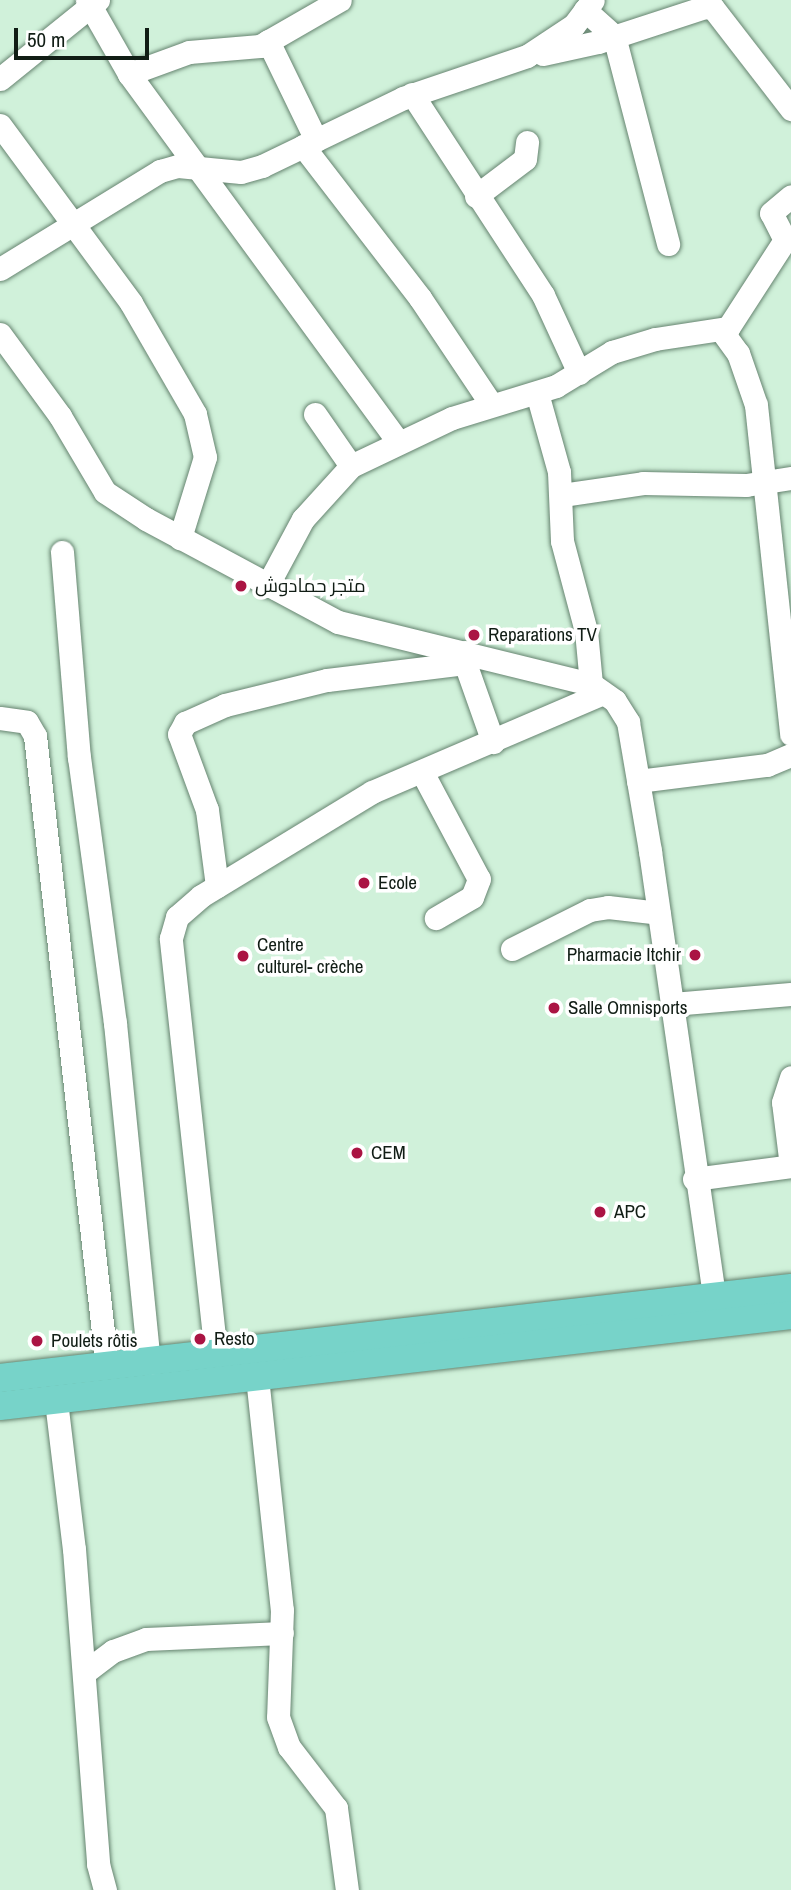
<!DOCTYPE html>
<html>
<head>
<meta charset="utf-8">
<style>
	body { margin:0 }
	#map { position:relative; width:791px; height:1890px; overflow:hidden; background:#d0f1da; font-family:"Archivo Narrow",Cairo,sans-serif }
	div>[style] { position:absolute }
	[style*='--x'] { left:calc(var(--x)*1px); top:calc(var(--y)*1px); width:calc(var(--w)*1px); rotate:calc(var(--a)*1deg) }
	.roads { filter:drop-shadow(0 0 2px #668470) drop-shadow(0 0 2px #668470) }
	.minor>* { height:23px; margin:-11.5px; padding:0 11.5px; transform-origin:11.5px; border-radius:11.5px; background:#fff }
	.major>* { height:28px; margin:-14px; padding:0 14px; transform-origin:14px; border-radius:14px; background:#77d3c9 }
	.dots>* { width:19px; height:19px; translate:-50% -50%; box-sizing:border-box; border:4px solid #fff; border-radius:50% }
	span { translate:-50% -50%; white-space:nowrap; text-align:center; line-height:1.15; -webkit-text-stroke:7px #fff; paint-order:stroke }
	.poi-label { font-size:19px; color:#111d15 }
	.left { translate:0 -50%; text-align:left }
	.right { translate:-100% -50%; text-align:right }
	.scale { position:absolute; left:14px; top:28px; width:135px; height:32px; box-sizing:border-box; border:4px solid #111d15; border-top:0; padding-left:9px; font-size:21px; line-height:24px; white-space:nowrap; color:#111d15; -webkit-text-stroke:5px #fff; paint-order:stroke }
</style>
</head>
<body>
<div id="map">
	<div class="roads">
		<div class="minor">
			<i style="--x:87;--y:0;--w:85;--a:60.4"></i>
			<i style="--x:129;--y:74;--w:456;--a:53.8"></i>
			<i style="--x:585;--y:10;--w:39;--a:42"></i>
			<i style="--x:614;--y:36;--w:215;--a:75.4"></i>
			<i style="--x:268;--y:41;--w:110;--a:64.1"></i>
			<i style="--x:543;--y:54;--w:56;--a:-12.3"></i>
			<i style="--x:598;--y:42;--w:113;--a:-18.1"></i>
			<i style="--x:705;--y:7;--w:8;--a:7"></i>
			<i style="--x:713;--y:8;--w:128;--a:52.3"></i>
			<i style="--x:129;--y:74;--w:64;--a:-20.1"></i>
			<i style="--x:189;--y:52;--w:71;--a:-4.8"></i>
			<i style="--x:260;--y:46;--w:92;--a:-29.9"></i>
			<i style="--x:0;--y:79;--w:126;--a:-38.9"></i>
			<i style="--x:412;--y:94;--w:240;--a:56.9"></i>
			<i style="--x:543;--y:295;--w:86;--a:65.2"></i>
			<i style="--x:0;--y:125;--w:221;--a:53.6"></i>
			<i style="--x:131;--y:303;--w:128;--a:60"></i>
			<i style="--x:195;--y:414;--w:44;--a:76.9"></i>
			<i style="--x:205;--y:457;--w:85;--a:107.2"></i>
			<i style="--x:303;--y:146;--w:192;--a:52.4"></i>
			<i style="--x:420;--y:298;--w:128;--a:56.2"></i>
			<i style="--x:476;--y:196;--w:61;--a:-37.1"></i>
			<i style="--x:525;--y:159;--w:17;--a:-83"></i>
			<i style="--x:0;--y:269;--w:188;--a:-31.5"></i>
			<i style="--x:160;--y:171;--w:19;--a:-16"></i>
			<i style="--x:178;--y:166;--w:63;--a:5.4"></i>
			<i style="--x:241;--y:172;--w:22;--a:-16"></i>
			<i style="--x:262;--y:166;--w:157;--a:-25.7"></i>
			<i style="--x:403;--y:98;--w:131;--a:-18.7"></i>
			<i style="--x:527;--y:56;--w:56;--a:-33.4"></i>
			<i style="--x:574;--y:25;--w:31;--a:-53"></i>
			<i style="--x:721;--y:330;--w:29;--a:54"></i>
			<i style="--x:738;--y:353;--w:55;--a:70.9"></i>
			<i style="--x:756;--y:405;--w:331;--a:83.9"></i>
			<i style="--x:0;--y:334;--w:102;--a:53.8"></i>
			<i style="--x:60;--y:416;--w:88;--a:59.4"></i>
			<i style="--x:105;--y:492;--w:49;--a:33.4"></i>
			<i style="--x:146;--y:519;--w:218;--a:28.2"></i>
			<i style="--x:338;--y:622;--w:260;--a:13.8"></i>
			<i style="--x:591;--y:684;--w:29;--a:35"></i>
			<i style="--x:615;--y:701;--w:25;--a:58"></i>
			<i style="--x:628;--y:722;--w:131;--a:80.3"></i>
			<i style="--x:650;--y:851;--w:451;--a:81.8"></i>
			<i style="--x:537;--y:393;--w:82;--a:74.4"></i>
			<i style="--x:559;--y:472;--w:69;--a:87.5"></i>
			<i style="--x:562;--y:541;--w:93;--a:75.1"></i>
			<i style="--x:586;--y:631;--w:53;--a:84.6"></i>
			<i style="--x:315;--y:414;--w:63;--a:55.3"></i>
			<i style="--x:562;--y:495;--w:82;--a:-8.4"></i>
			<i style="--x:643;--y:483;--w:103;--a:1.1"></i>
			<i style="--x:746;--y:485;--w:46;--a:-8.8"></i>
			<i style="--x:62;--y:552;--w:206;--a:85.3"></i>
			<i style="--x:79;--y:757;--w:268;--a:82.3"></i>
			<i style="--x:115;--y:1023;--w:343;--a:84.3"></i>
			<i style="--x:267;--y:586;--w:76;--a:-61.8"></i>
			<i style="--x:303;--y:519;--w:72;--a:-47.8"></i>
			<i style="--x:351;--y:466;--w:112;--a:-25.4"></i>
			<i style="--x:452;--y:418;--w:109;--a:-17.1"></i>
			<i style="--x:556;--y:386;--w:66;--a:-31.3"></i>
			<i style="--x:612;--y:352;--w:45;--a:-16.8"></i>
			<i style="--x:655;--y:339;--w:74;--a:-8.6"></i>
			<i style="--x:728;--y:328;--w:105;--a:-57.1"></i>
			<i style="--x:785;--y:240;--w:30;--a:-117"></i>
			<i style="--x:771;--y:213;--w:26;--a:-40"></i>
			<i style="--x:465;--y:663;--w:84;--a:70.5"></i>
			<i style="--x:0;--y:718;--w:27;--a:8"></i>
			<i style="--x:27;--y:722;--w:16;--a:60"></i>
			<i style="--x:35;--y:736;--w:635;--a:83.49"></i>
			<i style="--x:422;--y:772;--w:121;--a:62"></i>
			<i style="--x:479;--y:879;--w:19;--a:111"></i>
			<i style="--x:472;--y:897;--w:42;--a:149.7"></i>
			<i style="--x:638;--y:781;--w:130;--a:-7.1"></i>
			<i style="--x:767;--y:765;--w:26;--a:-23"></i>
			<i style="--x:217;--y:886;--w:77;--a:-97.5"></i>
			<i style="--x:207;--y:810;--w:81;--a:-110.2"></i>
			<i style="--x:179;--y:734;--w:13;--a:-61"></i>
			<i style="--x:185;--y:723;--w:44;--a:-24.2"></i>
			<i style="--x:225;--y:705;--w:105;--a:-13.8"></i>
			<i style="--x:327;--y:680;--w:139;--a:-7"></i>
			<i style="--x:465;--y:663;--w:11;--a:-90"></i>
			<i style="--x:512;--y:949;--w:87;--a:-26.6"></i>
			<i style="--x:590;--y:910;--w:18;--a:-9"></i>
			<i style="--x:608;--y:907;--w:51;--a:6.7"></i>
			<i style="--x:672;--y:1004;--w:119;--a:-4.8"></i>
			<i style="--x:694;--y:1179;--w:98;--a:-7.6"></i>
			<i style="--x:791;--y:1166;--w:64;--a:-97.1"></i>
			<i style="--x:783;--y:1102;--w:26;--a:-72"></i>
			<i style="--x:216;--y:1355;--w:419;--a:-96.2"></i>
			<i style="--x:171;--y:938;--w:22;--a:-74"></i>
			<i style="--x:177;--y:917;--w:32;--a:-41"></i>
			<i style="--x:201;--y:896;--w:200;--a:-31.3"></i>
			<i style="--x:372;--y:792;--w:251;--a:-23.2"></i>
			<i style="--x:257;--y:1377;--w:234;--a:83.9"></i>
			<i style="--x:282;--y:1610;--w:107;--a:92.1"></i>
			<i style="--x:278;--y:1717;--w:32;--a:70"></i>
			<i style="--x:289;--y:1747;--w:77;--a:52.4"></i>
			<i style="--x:336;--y:1808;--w:83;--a:82.4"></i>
			<i style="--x:56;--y:1401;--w:149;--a:83.1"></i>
			<i style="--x:74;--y:1549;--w:316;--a:85.6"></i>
			<i style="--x:98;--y:1864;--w:27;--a:75"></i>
			<i style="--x:85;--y:1672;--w:35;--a:-37"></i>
			<i style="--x:113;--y:1651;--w:35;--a:-20"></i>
			<i style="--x:146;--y:1639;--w:136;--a:-2.5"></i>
		</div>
		<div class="major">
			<i style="--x:0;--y:1378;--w:796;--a:-6.49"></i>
			<i style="--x:0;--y:1406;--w:796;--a:-6.56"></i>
		</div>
	</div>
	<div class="dots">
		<i style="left:241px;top:586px;background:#aa1443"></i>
		<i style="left:474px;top:635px;background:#aa1443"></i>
		<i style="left:364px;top:883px;background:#aa1443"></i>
		<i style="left:695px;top:955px;background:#aa1443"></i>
		<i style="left:243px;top:956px;background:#aa1443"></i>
		<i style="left:554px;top:1008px;background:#aa1443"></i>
		<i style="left:357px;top:1153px;background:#aa1443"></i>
		<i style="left:600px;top:1212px;background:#aa1443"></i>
		<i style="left:200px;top:1339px;background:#aa1443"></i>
		<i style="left:37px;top:1341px;background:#aa1443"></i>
	</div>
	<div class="poi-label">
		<span class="left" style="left:255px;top:586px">متجر حمادوش</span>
		<span class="left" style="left:488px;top:635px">Reparations TV</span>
		<span class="left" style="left:378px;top:883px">Ecole</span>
		<span class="left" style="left:257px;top:956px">Centre<br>culturel- crèche</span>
		<span class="right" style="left:681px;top:955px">Pharmacie Itchir</span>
		<span class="left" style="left:568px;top:1008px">Salle Omnisports</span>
		<span class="left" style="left:371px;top:1153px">CEM</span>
		<span class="left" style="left:614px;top:1212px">APC</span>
		<span class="left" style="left:214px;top:1339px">Resto</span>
		<span class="left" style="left:51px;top:1341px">Poulets rôtis</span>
	</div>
	<div class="scale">50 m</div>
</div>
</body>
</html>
